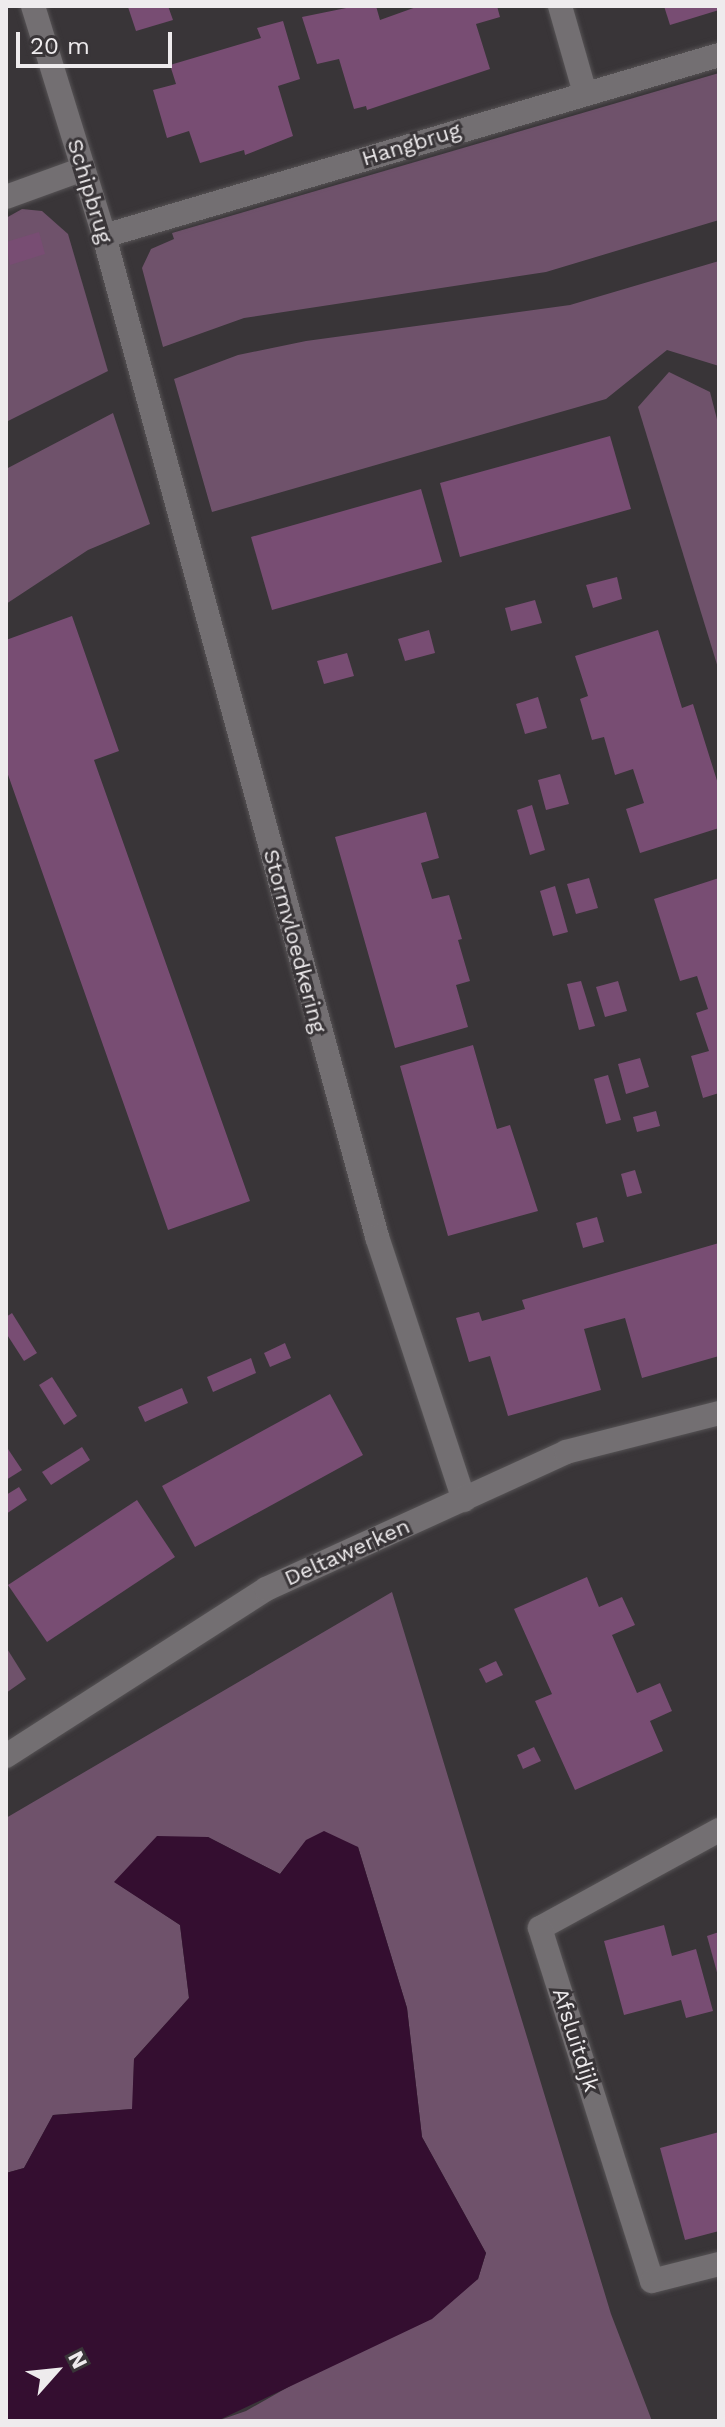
<!DOCTYPE html>
<html>
<head>
<meta charset="utf-8">
<style>
	body { margin:0 }
	#map { position:relative; width:725px; height:2427px; overflow:hidden; background:#393538; font-family:"Work Sans",sans-serif }
	div>[style] { position:absolute }
	[style*='--x'] { left:calc(var(--x)*1px); top:calc(var(--y)*1px); width:calc(var(--w)*1px); rotate:calc(var(--a)*1deg) }
	.green>* { inset:0; background:#6f526b }
	.water>* { inset:0; background:#340e30 }
	.building>* { inset:0; background:#784d73 }
	.roads { filter:drop-shadow(0 0 2px #565355) drop-shadow(0 0 2px #565355) }
	.minor>* { height:24px; margin:-12px; padding:0 12px; transform-origin:12px; border-radius:12px; background:#736f72 }
	span { translate:-50% -50%; white-space:nowrap; text-align:center; line-height:1.15; -webkit-text-stroke:6px #393538; paint-order:stroke }
	.street-label { font-size:22px; color:#eeebed }
	.frame { position:absolute; inset:0; border:8px solid #eeebed; pointer-events:none }
	.north { position:absolute; left:16px; top:2331px; width:80px; height:80px; -webkit-text-stroke:6px #393538; paint-order:stroke; rotate:63deg; font-size:22px; font-weight:700; line-height:32px; text-align:center; color:#eeebed }
	.north::after { content:''; display:block; margin:auto; width:28px; height:36px; background:#eeebed; clip-path:polygon(50% 0,100% 100%,50% 72%,0 100%) }
	.scale { position:absolute; left:16px; top:32px; width:156px; height:36px; box-sizing:border-box; border:4px solid #eeebed; border-top:0; padding-left:10px; font-size:24px; line-height:28px; white-space:nowrap; color:#eeebed; -webkit-text-stroke:6px #393538; paint-order:stroke }
</style>
</head>
<body>
<div id="map">
	<div class="green">
		<i style="clip-path:polygon(719px 73px,719px 220px,546px 272px,244px 318px,163px 347px,142px 268px,151px 249px,174px 239px,172px 233px)"></i>
		<i style="clip-path:polygon(22px 209px,42px 211px,68px 234px,108px 371px,6px 422px,6px 218px)"></i>
		<i style="clip-path:polygon(719px 261px,719px 366px,667px 350px,606px 399px,212px 512px,174px 379px,238px 355px,306px 341px,570px 305px)"></i>
		<i style="clip-path:polygon(669px 372px,710px 392px,719px 427px,719px 671px,638px 407px)"></i>
		<i style="clip-path:polygon(113px 413px,150px 524px,88px 550px,6px 604px,6px 469px)"></i>
		<i style="clip-path:polygon(392px 1592px,611px 2314px,652px 2421px,217px 2421px,246px 2411px,478px 2279px,486px 2253px,422px 2137px,407px 2008px,358px 1847px,306px 1841px,280px 1874px,208px 1837px,115px 1882px,180px 1925px,189px 1998px,134px 2059px,133px 2109px,53px 2115px,24px 2168px,6px 2173px,6px 1818px)"></i>
		<i style="clip-path:polygon(6px 1647px,26px 1679px,6px 1693px)"></i>
	</div>
	<div class="water">
		<i style="clip-path:polygon(324px 1831px,358px 1847px,407px 2008px,422px 2137px,486px 2253px,478px 2279px,432px 2319px,217px 2421px,6px 2421px,6px 2173px,24px 2168px,53px 2115px,132px 2109px,134px 2059px,189px 1998px,180px 1925px,114px 1882px,157px 1836px,208px 1837px,280px 1874px,306px 1840px)"></i>
	</div>
	<div class="building">
		<i style="clip-path:polygon(168px 6px,173px 20px,136px 31px,128px 7px)"></i>
		<i style="clip-path:polygon(356px 6px,376px 6px,380px 20px,419px 6px,497px 6px,500px 17px,476px 24px,490px 69px,367px 110px,366px 106px,354px 109px,339px 59px,317px 64px,302px 17px)"></i>
		<i style="clip-path:polygon(664px 6px,719px 6px,719px 10px,670px 25px)"></i>
		<i style="clip-path:polygon(283px 21px,300px 79px,278px 86px,293px 136px,245px 155px,244px 150px,200px 163px,189px 131px,167px 138px,153px 90px,176px 84px,170px 65px,261px 38px,257px 28px)"></i>
		<i style="clip-path:polygon(39px 232px,45px 254px,10px 265px,6px 242px)"></i>
		<i style="clip-path:polygon(610px 436px,631px 509px,460px 557px,440px 483px)"></i>
		<i style="clip-path:polygon(421px 489px,442px 562px,272px 610px,251px 537px)"></i>
		<i style="clip-path:polygon(617px 577px,622px 599px,593px 608px,586px 585px)"></i>
		<i style="clip-path:polygon(535px 600px,542px 623px,511px 631px,505px 608px)"></i>
		<i style="clip-path:polygon(72px 616px,119px 751px,94px 760px,250px 1201px,168px 1230px,6px 769px,6px 640px)"></i>
		<i style="clip-path:polygon(429px 630px,435px 653px,405px 661px,398px 639px)"></i>
		<i style="clip-path:polygon(658px 630px,682px 708px,693px 704px,719px 787px,719px 828px,640px 853px,626px 809px,644px 803px,633px 769px,615px 775px,604px 737px,592px 740px,580px 699px,588px 696px,575px 656px)"></i>
		<i style="clip-path:polygon(347px 653px,354px 676px,324px 684px,317px 661px)"></i>
		<i style="clip-path:polygon(538px 697px,547px 728px,525px 734px,516px 704px)"></i>
		<i style="clip-path:polygon(560px 774px,569px 804px,546px 810px,538px 780px)"></i>
		<i style="clip-path:polygon(532px 805px,545px 850px,530px 855px,517px 810px)"></i>
		<i style="clip-path:polygon(426px 812px,439px 858px,421px 863px,432px 899px,449px 895px,462px 939px,458px 940px,470px 981px,456px 985px,468px 1027px,395px 1048px,335px 837px)"></i>
		<i style="clip-path:polygon(589px 878px,598px 908px,576px 914px,567px 884px)"></i>
		<i style="clip-path:polygon(719px 878px,719px 1093px,703px 1098px,691px 1056px,709px 1051px,696px 1013px,708px 1009px,697px 976px,680px 981px,654px 899px)"></i>
		<i style="clip-path:polygon(555px 886px,568px 932px,553px 936px,540px 891px)"></i>
		<i style="clip-path:polygon(581px 981px,595px 1026px,579px 1030px,567px 984px)"></i>
		<i style="clip-path:polygon(618px 981px,627px 1011px,605px 1017px,596px 987px)"></i>
		<i style="clip-path:polygon(473px 1045px,497px 1129px,510px 1125px,538px 1211px,448px 1236px,400px 1066px)"></i>
		<i style="clip-path:polygon(640px 1058px,649px 1087px,626px 1094px,618px 1064px)"></i>
		<i style="clip-path:polygon(608px 1075px,621px 1120px,606px 1124px,594px 1079px)"></i>
		<i style="clip-path:polygon(656px 1111px,660px 1126px,637px 1132px,633px 1117px)"></i>
		<i style="clip-path:polygon(635px 1170px,642px 1193px,627px 1197px,621px 1174px)"></i>
		<i style="clip-path:polygon(597px 1217px,604px 1242px,583px 1248px,576px 1223px)"></i>
		<i style="clip-path:polygon(719px 1243px,719px 1356px,642px 1378px,625px 1318px,584px 1329px,601px 1390px,508px 1416px,490px 1356px,469px 1362px,456px 1318px,479px 1312px,482px 1321px,525px 1309px,522px 1300px)"></i>
		<i style="clip-path:polygon(12px 1313px,37px 1353px,24px 1361px,6px 1333px,6px 1317px)"></i>
		<i style="clip-path:polygon(285px 1343px,291px 1358px,270px 1367px,264px 1353px)"></i>
		<i style="clip-path:polygon(251px 1358px,256px 1373px,213px 1392px,207px 1377px)"></i>
		<i style="clip-path:polygon(52px 1377px,77px 1416px,64px 1425px,39px 1385px)"></i>
		<i style="clip-path:polygon(182px 1388px,188px 1403px,145px 1422px,138px 1407px)"></i>
		<i style="clip-path:polygon(330px 1394px,363px 1455px,195px 1547px,162px 1486px)"></i>
		<i style="clip-path:polygon(6px 1446px,22px 1470px,6px 1480px)"></i>
		<i style="clip-path:polygon(82px 1447px,90px 1460px,51px 1485px,42px 1472px)"></i>
		<i style="clip-path:polygon(19px 1487px,27px 1500px,6px 1514px,6px 1495px)"></i>
		<i style="clip-path:polygon(137px 1500px,175px 1557px,47px 1642px,8px 1585px)"></i>
		<i style="clip-path:polygon(587px 1577px,599px 1607px,622px 1597px,635px 1625px,612px 1635px,637px 1693px,660px 1683px,672px 1711px,650px 1721px,663px 1751px,575px 1790px,535px 1701px,552px 1694px,514px 1609px)"></i>
		<i style="clip-path:polygon(496px 1661px,503px 1675px,486px 1683px,479px 1669px)"></i>
		<i style="clip-path:polygon(534px 1747px,541px 1761px,523px 1769px,517px 1755px)"></i>
		<i style="clip-path:polygon(664px 1925px,672px 1956px,696px 1949px,713px 2011px,686px 2018px,681px 2000px,624px 2015px,604px 1941px)"></i>
		<i style="clip-path:polygon(719px 1932px,719px 1975px,718px 1976px,707px 1936px)"></i>
		<i style="clip-path:polygon(719px 2132px,719px 2231px,685px 2240px,660px 2148px)"></i>
	</div>
	<div class="roads">
		<div class="minor">
			<i style="--x:33;--y:6;--w:241;--a:72.8"></i>
			<i style="--x:104;--y:236;--w:1038;--a:74.74"></i>
			<i style="--x:377;--y:1237;--w:277;--a:71.7"></i>
			<i style="--x:560;--y:6;--w:91;--a:74"></i>
			<i style="--x:6;--y:197;--w:82;--a:-20"></i>
			<i style="--x:104;--y:236;--w:641;--a:-16.4"></i>
			<i style="--x:6;--y:1756;--w:309;--a:-32.7"></i>
			<i style="--x:266;--y:1589;--w:330;--a:-24.5"></i>
			<i style="--x:566;--y:1452;--w:158;--a:-14.3"></i>
			<i style="--x:719;--y:1830;--w:204;--a:151.3"></i>
			<i style="--x:540;--y:1928;--w:370;--a:72.4"></i>
			<i style="--x:652;--y:2281;--w:69;--a:-14.2"></i>
		</div>
	</div>
	<div class="street-label">
		<span style="left:411px;top:144px;rotate:-17deg">Hangbrug</span>
		<span style="left:90px;top:191px;rotate:73deg">Schipbrug</span>
		<span style="left:295px;top:941px;rotate:75deg">Stormvloedkering</span>
		<span style="left:347px;top:1552px;rotate:-24deg">Deltawerken</span>
		<span style="left:576px;top:2040px;rotate:72deg">Afsluitdijk</span>
	</div>
	<div class="frame"></div>
	<div class="north">N</div>
	<div class="scale">20 m</div>
</div>
</body>
</html>
